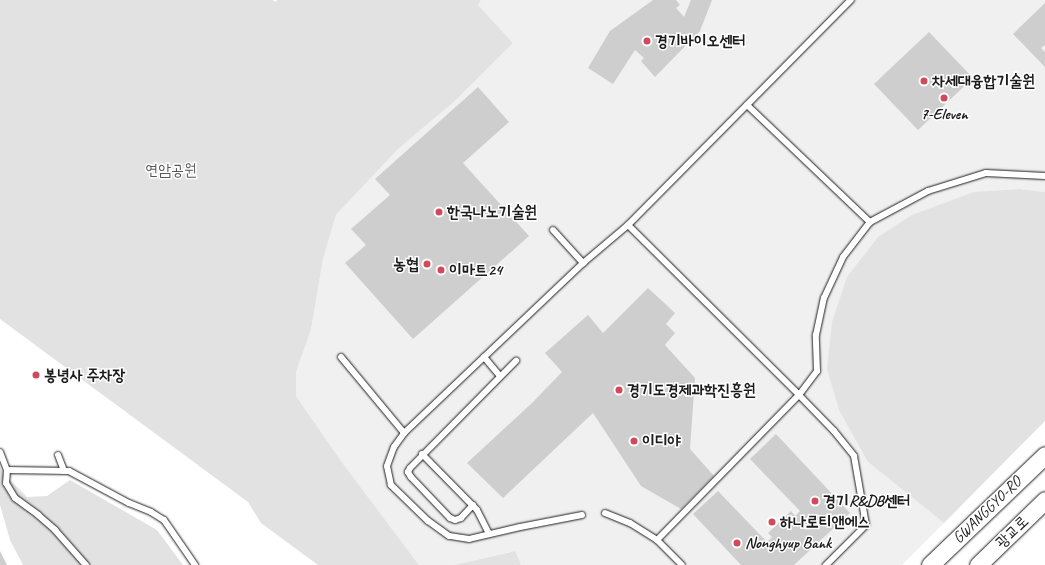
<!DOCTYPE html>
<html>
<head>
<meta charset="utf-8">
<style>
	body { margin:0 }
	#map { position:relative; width:1045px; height:565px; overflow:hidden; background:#fff; font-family:Caveat,"Poor Story",sans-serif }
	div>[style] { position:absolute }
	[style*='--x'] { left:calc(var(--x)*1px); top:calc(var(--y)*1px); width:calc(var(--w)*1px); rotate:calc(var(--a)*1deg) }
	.built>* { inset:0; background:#f0f0f0 }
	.green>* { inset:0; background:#e2e2e2 }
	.building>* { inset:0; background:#cecece }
	.roads { filter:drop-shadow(0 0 1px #1c1c1c) drop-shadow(0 0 1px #1c1c1c) }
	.lane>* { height:6px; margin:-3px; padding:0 3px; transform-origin:3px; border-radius:3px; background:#fff }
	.secondary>* { height:17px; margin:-8.5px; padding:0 8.5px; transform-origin:8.5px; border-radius:8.5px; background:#fff }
	.dots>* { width:11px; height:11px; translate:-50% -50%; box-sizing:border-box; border:2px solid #fff; border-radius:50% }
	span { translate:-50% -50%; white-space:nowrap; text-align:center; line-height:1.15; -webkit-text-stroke:3px #fff; paint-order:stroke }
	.poi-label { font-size:16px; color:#1c1c1c; font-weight:700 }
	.left { translate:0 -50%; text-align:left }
	.right { translate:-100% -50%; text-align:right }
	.park-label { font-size:16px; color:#575757 }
	.street-label { font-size:16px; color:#1c1c1c }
</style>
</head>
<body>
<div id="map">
	<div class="built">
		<i style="clip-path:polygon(481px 0,1045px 0,1045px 192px,1020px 189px,868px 462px,944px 523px,902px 565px,521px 565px,514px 551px,454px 565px,419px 565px,341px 461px,296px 396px,296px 372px,311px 330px,323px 259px,336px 215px,397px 150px,456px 100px,513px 43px,478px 5px)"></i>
	</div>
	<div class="green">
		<i style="clip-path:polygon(0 0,273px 0,275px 2px,277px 0,481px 0,478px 5px,513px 43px,456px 100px,397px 150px,336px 215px,323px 259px,311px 330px,296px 372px,296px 396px,341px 461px,419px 565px,318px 565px,261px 523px,248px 502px,0 319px)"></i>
		<i style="clip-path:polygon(1020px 189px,1045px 192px,1045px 421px,944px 523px,868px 462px,839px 410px,827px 369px,832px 322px,847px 277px,878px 237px,912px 215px,974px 192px)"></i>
		<i style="clip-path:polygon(0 467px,2px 472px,27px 497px,47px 496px,70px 480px,157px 530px,183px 565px,23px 565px,10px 540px,0 505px)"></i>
		<i style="clip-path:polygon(515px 551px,521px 565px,454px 565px)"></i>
	</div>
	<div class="building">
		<i style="clip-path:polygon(653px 0,676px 0,680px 5px,676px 8px,684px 17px,691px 0,712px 0,700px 31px,655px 77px,641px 61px,644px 58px,635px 50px,613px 84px,588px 68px,610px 31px)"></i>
		<i style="clip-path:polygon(1045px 3px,1045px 45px,1041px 48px,1045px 52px,1045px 67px,1013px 34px)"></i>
		<i style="clip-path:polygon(929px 32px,973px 78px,918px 130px,874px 84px)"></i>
		<i style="clip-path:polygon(478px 87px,509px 122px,463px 163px,529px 236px,413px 339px,345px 263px,366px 245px,351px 229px,390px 195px,375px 179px)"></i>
		<i style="clip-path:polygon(648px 288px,675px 313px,666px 324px,675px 333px,665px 345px,695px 378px,690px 449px,714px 476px,681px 509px,641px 486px,593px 413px,503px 498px,467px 463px,532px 403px,562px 372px,545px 353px,588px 315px,603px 333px)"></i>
		<i style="clip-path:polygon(776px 434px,850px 513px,794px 565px,741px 565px,693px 514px,718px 491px,767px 542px,772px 537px,768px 533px,791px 511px,795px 516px,800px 511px,750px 459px)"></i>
		<i style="clip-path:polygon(0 551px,7px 565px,0 565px)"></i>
	</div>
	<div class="roads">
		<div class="lane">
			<i style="--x:747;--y:105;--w:170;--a:43.6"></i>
			<i style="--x:628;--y:225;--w:241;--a:44.8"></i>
			<i style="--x:799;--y:395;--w:50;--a:45.8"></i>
			<i style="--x:834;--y:431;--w:32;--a:51"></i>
			<i style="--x:854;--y:456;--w:70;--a:80.1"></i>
			<i style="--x:866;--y:525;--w:57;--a:135"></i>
			<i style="--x:553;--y:230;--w:45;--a:47.7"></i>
			<i style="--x:341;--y:357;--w:99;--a:50.3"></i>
			<i style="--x:484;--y:357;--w:25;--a:50"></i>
			<i style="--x:0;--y:452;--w:19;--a:69"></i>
			<i style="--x:7;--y:470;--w:13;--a:94"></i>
			<i style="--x:6;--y:483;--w:17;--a:59"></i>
			<i style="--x:15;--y:498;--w:29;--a:36"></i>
			<i style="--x:38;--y:515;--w:23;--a:41"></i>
			<i style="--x:55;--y:530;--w:47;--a:48.5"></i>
			<i style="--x:422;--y:454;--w:78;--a:45.5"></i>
			<i style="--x:477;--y:510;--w:27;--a:63"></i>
			<i style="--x:58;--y:455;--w:17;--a:69"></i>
			<i style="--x:7;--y:470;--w:62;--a:0.9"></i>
			<i style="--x:69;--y:471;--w:68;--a:28.1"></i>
			<i style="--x:129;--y:503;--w:24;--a:22"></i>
			<i style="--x:151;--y:512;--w:15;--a:32"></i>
			<i style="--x:164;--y:520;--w:55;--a:55.4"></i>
			<i style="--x:473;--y:505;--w:18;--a:133"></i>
			<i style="--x:461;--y:518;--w:6;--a:162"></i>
			<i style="--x:455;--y:520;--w:5;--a:-158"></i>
			<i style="--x:450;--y:518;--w:57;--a:-133.6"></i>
			<i style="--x:411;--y:477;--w:6;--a:-121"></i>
			<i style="--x:408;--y:472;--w:4;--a:-63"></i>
			<i style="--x:410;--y:468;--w:151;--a:-45.3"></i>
			<i style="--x:605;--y:513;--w:27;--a:22"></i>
			<i style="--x:630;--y:523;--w:32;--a:32"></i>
			<i style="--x:657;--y:540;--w:35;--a:45"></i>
			<i style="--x:582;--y:515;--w:63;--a:169"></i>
			<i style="--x:520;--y:527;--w:52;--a:166.8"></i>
			<i style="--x:469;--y:539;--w:20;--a:-171"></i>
			<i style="--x:449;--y:536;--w:26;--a:-144"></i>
			<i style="--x:428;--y:521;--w:52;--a:-135.8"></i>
			<i style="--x:391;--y:485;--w:19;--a:-102"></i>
			<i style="--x:387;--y:466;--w:20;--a:-70"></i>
			<i style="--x:394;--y:447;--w:17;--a:-54"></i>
			<i style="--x:404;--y:433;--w:247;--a:-43.5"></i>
			<i style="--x:583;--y:263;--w:59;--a:-40.2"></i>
			<i style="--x:628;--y:225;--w:317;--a:-45.3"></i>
			<i style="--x:657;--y:540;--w:203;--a:-45.6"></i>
			<i style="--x:799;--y:395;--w:30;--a:-53"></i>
			<i style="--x:817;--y:371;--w:36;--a:-92"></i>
			<i style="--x:816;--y:335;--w:38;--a:-78"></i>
			<i style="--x:824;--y:298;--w:45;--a:-65.1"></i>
			<i style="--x:843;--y:257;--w:44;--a:-52.4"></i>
			<i style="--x:870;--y:222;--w:66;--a:-28.1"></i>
			<i style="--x:928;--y:191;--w:61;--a:-17.2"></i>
			<i style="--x:986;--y:173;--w:59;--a:2.9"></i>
		</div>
		<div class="secondary">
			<i style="--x:930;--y:565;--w:159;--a:-43.7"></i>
			<i style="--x:978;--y:565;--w:93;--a:-44.1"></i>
		</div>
	</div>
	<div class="dots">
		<i style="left:647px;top:41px;background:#d1495b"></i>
		<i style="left:924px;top:81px;background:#d1495b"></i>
		<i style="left:944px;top:98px;background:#d1495b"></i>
		<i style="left:439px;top:212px;background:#d1495b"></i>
		<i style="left:427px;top:264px;background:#d1495b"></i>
		<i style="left:441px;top:270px;background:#d1495b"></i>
		<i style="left:36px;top:375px;background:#d1495b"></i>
		<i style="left:619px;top:390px;background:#d1495b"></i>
		<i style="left:634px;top:441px;background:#d1495b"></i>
		<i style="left:815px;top:501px;background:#d1495b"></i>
		<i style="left:772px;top:522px;background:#d1495b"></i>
		<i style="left:737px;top:543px;background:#d1495b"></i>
	</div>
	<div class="poi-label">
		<span class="left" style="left:655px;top:41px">경기바이오센터</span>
		<span class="left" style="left:932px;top:81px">차세대융합기술원</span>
		<span style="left:944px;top:114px">7-Eleven</span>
		<span class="left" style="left:447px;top:212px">한국나노기술원</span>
		<span class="right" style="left:419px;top:264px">농협</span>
		<span class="left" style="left:449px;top:270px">이마트24</span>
		<span class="left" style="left:44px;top:375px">봉녕사 주차장</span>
		<span class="left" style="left:627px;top:390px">경기도경제과학진흥원</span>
		<span class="left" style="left:642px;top:441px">이디야</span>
		<span class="left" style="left:823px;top:501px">경기R&amp;DB센터</span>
		<span class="left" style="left:780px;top:522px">하나로티앤에스</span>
		<span class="left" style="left:745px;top:543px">Nonghyup Bank</span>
	</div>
	<div class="park-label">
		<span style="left:171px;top:170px">연암공원</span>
	</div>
	<div class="street-label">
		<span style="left:987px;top:510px;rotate:-44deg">GWANGGYO-RO</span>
		<span style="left:1012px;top:532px;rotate:-44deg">광교로</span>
	</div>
</div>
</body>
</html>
